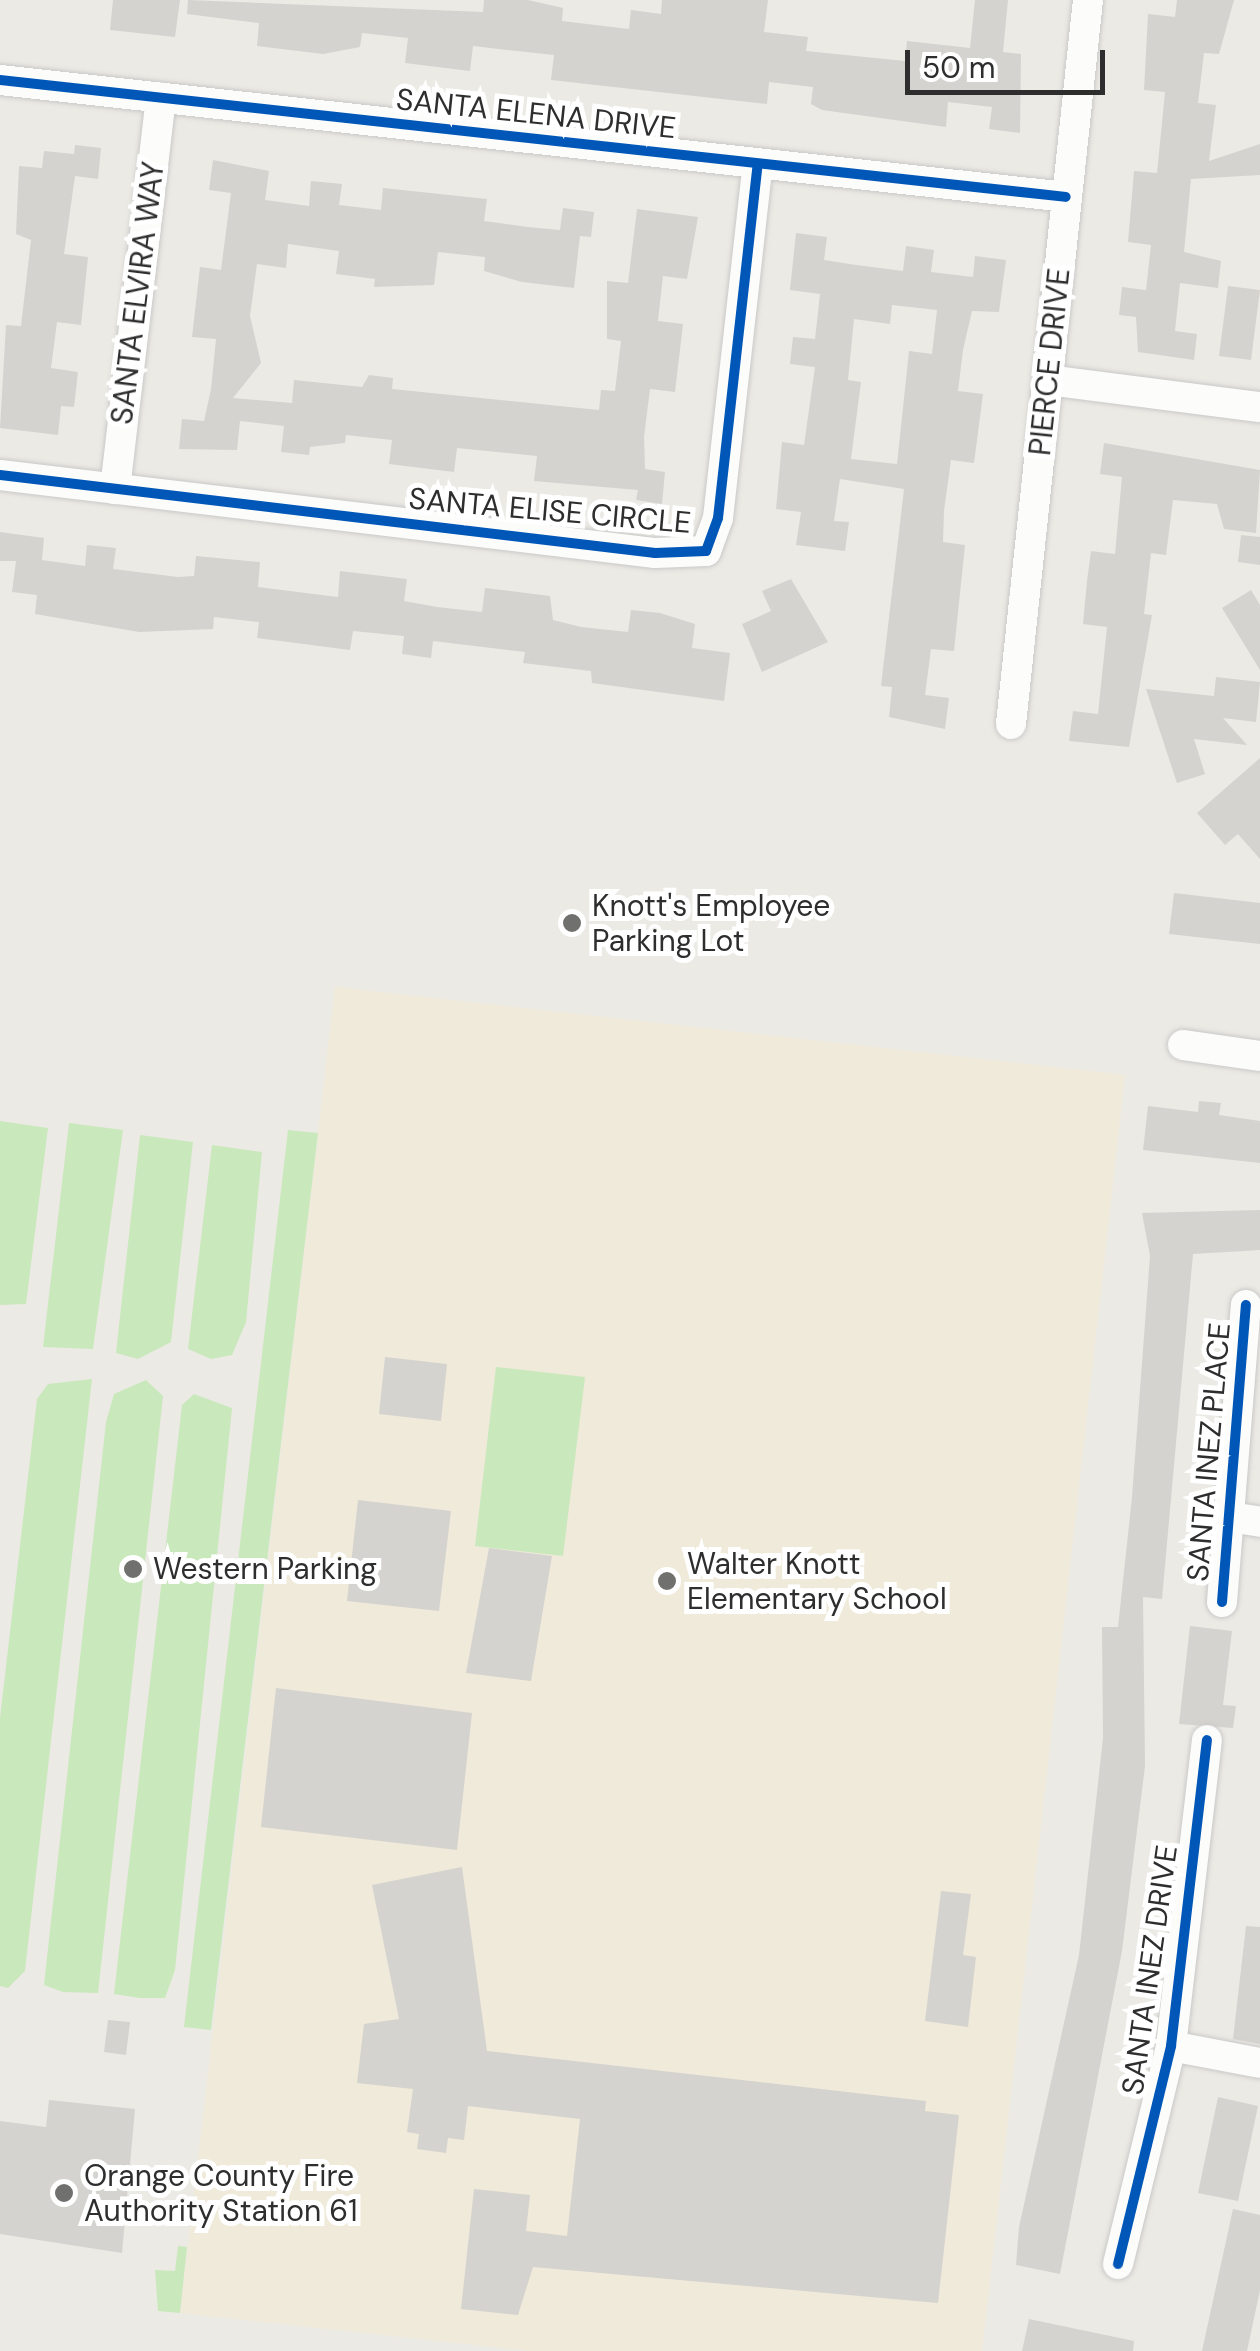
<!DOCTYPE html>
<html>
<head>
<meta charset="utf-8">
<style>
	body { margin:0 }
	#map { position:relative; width:1260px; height:2351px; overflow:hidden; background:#eceae4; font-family:"DM Sans",sans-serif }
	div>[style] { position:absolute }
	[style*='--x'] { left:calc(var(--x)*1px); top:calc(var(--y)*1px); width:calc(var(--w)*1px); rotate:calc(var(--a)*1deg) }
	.education>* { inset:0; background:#efead9 }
	.green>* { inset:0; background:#c9e8bc }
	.building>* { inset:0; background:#d5d3cf }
	.roads { filter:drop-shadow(0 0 2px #c9c9c9) drop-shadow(0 0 2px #c9c9c9) }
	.minor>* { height:30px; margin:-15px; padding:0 15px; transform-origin:15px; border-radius:15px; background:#fcfcfb }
	.cycleway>* { height:10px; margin:-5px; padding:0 5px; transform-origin:5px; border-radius:5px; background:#0057b8 }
	.dots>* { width:28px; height:28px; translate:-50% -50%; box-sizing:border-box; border:5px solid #fff; border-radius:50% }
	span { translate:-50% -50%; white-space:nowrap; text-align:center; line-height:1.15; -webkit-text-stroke:10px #fff; paint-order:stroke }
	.street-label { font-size:30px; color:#2e2e2e }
	.poi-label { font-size:30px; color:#2e2e2e }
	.left { translate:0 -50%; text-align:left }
	.scale { position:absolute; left:905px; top:50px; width:200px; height:45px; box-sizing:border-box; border:5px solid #2e2e2e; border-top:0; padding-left:12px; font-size:30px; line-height:35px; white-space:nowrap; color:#2e2e2e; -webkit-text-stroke:8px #fff; paint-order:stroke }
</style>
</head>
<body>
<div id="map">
	<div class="education">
		<i style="clip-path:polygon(335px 987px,1125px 1075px,982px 2351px,532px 2351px,180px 2313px)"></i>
	</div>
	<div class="green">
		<i style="clip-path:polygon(0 1121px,48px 1128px,26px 1304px,0 1305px)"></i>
		<i style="clip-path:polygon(69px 1123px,123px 1130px,93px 1349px,43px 1347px)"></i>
		<i style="clip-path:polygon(288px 1130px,318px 1133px,211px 2030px,184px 2027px)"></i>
		<i style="clip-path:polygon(140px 1135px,193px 1142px,171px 1342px,138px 1359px,116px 1353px)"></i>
		<i style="clip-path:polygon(212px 1145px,262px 1152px,246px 1322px,232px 1355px,211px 1359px,188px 1349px)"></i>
		<i style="clip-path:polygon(496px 1367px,585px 1377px,563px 1556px,475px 1546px)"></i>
		<i style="clip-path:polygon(92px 1379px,25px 1971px,8px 1988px,0 1986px,0 1718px,37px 1399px,48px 1384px)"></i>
		<i style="clip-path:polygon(146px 1380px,163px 1396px,98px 1993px,63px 1992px,44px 1985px,106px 1422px,114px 1394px)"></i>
		<i style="clip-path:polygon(194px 1394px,232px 1408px,175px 1970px,165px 1998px,140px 1998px,114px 1994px,182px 1405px)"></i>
		<i style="clip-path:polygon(178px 2246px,187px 2247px,180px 2313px,158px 2311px,155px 2270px,175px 2271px)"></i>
	</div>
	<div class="building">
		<i style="clip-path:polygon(113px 0,180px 0,175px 37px,110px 30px)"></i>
		<i style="clip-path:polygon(188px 0,483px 12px,484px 0,528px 0,563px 8px,562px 21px,629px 29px,631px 10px,661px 14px,662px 0,768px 0,764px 32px,808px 37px,806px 51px,905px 61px,907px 41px,970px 48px,975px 0,1008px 0,1003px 52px,1021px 54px,1020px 133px,989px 129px,992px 107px,948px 102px,946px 127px,822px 110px,811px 104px,813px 87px,769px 82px,767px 104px,551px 80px,554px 55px,507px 50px,473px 46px,470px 71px,405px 63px,408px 38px,362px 33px,360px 47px,323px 54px,257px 46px,259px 23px,187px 14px)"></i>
		<i style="clip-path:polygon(1177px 0,1234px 0,1219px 54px,1204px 53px,1198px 103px,1216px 105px,1209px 161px,1260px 144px,1260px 175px,1191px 179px,1184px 252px,1221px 261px,1218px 288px,1180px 283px,1175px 331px,1197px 334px,1194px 360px,1138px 352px,1136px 317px,1119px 315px,1122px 287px,1146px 290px,1151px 245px,1128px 242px,1134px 171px,1157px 173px,1165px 92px,1144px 90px,1148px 14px,1175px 17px)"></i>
		<i style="clip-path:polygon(75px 145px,101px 148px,98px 179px,75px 176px,64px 254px,88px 257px,81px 325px,57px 322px,51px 368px,78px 372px,74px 407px,61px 406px,58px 435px,0 428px,6px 325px,21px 326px,31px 240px,16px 234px,19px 166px,42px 168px,44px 151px,74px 154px)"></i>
		<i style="clip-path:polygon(213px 160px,269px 171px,265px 200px,309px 206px,311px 181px,342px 184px,339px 205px,381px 210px,383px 188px,487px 199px,484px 221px,528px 227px,560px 230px,563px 208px,594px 212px,591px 237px,580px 236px,574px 288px,522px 282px,484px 271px,485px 257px,438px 252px,434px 285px,374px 287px,375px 279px,336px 274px,339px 251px,288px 244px,286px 268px,257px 264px,250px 316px,261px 363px,233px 398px,292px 403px,294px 380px,362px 387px,369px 375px,393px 378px,392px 389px,599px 410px,601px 390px,615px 391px,621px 341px,607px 339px,607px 281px,628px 283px,637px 209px,698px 217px,687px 279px,663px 276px,658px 321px,683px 324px,675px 392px,650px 389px,644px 437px,645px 469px,665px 472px,662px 504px,636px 500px,638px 490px,534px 481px,537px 456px,457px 448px,454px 472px,389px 464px,392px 440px,346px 435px,345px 443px,310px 447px,309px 455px,281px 452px,284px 426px,240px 421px,237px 450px,179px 449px,182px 419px,204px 421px,211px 389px,216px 339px,192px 337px,200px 267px,221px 270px,231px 193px,209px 190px)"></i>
		<i style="clip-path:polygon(evenodd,796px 233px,827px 237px,824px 260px,856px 265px,903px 271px,906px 246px,934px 250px,931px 272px,973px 277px,975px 256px,1006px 260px,999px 312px,972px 311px,963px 350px,958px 391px,983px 394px,974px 463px,951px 460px,944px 511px,943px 542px,965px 545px,954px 651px,931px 649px,925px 695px,949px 698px,945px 729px,889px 717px,892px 687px,881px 686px,904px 489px,840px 479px,834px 521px,849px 522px,845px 551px,796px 545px,801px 512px,776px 509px,782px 442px,804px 445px,815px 367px,790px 364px,793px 337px,815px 339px,820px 294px,790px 290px,796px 233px,892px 305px,937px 310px,932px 354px,909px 351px,897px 464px,851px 459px,861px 382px,848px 380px,854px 319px,890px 324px,892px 305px)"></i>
		<i style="clip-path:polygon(1228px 286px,1260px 290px,1251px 360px,1219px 356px)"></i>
		<i style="clip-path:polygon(1104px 443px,1260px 470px,1256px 533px,1224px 529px,1217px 504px,1173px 500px,1166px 555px,1151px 553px,1144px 614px,1152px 615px,1129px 747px,1069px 741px,1073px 711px,1098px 714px,1107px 627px,1083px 624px,1087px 581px,1091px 551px,1115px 554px,1122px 477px,1100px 474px)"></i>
		<i style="clip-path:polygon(0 532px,44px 538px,42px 560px,85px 566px,87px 545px,116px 548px,113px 569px,178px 577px,194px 576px,196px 556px,260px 562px,258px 587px,338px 597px,340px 571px,407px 579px,404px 601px,437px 607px,482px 612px,485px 588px,550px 596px,553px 620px,581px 627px,628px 632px,631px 610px,660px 613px,695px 624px,692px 648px,730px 653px,724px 701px,592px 683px,591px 671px,523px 663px,525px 652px,433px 641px,431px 658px,402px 654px,404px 636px,353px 631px,350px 650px,257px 638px,259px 622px,214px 617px,213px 629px,139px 632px,35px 614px,37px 595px,12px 592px,16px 561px,0 561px)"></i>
		<i style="clip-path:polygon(1241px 535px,1260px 537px,1260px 565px,1238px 562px)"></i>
		<i style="clip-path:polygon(791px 579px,828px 642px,762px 672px,742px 624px,771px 611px,762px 591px)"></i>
		<i style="clip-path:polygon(1251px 590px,1260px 605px,1260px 670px,1222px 608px)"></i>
		<i style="clip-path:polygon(1216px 677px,1260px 682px,1256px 722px,1223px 718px,1247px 745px,1194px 739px,1205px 774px,1177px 783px,1146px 689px,1214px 696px)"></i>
		<i style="clip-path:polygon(1260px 758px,1260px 859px,1238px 834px,1225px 845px,1197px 813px)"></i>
		<i style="clip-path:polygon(1174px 893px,1260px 903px,1260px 944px,1169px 934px)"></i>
		<i style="clip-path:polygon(1199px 1101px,1221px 1103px,1219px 1115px,1260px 1121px,1260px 1163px,1143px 1150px,1148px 1106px,1198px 1112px)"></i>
		<i style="clip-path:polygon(1260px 1210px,1260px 1250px,1193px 1254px,1162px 1599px,1143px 1597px,1145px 1766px,1122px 1951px,1060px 2274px,1016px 2265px,1019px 2227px,1079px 1955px,1103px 1738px,1102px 1627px,1118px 1627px,1132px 1497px,1150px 1256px,1142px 1213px)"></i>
		<i style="clip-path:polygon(385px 1357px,447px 1364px,441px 1421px,379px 1414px)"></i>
		<i style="clip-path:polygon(358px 1500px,451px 1511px,439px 1611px,347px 1601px)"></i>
		<i style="clip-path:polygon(489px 1548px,552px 1556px,531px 1681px,466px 1673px)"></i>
		<i style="clip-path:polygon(1190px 1626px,1232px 1631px,1223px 1705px,1236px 1706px,1233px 1728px,1179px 1724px)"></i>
		<i style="clip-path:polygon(276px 1688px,472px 1713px,457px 1850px,261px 1827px)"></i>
		<i style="clip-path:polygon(462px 1867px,487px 2051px,926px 2101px,925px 2111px,959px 2115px,938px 2303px,533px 2267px,518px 2315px,461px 2309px,474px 2189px,530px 2195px,526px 2231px,567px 2236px,580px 2119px,468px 2106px,464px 2140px,448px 2138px,446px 2153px,417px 2149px,419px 2134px,407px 2132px,413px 2089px,357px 2083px,364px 2024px,399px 2019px,372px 1885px)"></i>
		<i style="clip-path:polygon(941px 1891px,971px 1894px,963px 1955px,976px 1957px,968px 2027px,925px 2021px)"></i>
		<i style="clip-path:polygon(1246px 1926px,1260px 1927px,1260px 2044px,1233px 2039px)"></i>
		<i style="clip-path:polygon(108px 2020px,130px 2022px,126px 2055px,104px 2052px)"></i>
		<i style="clip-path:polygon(1218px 2097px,1258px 2106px,1238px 2201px,1198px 2193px)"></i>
		<i style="clip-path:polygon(49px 2100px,135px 2109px,122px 2253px,0 2234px,0 2121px,46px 2127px)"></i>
		<i style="clip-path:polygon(1233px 2209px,1260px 2215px,1260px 2290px,1247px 2351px,1202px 2351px)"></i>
		<i style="clip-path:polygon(1029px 2319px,1134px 2341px,1133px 2351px,1022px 2351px)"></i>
	</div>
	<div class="roads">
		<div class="minor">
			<i style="--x:0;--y:80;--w:1072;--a:6.26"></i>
			<i style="--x:1048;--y:380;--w:214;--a:7.3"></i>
			<i style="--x:0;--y:475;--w:660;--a:6.79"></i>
			<i style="--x:655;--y:553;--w:51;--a:-2.2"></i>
			<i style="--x:706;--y:551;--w:35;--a:-70"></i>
			<i style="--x:718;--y:518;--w:356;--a:-83.6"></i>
			<i style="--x:115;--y:489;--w:394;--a:-83.3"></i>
			<i style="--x:1011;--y:724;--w:728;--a:-83.93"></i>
			<i style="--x:1183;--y:1045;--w:78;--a:8.1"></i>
			<i style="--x:1224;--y:1516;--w:36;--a:9"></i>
			<i style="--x:1222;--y:1602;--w:298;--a:-85.4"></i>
			<i style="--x:1171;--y:2046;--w:91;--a:10.8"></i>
			<i style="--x:1118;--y:2264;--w:224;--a:-76.3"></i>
			<i style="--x:1171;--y:2046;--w:308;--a:-83.3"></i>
		</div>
	</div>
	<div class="cycleway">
		<i style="--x:0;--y:80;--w:1072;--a:6.26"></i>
		<i style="--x:0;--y:475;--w:660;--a:6.79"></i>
		<i style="--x:655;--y:553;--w:51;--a:-2.2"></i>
		<i style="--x:706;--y:551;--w:35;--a:-70"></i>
		<i style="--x:718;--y:518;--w:356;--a:-83.6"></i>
		<i style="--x:1222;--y:1602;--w:298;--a:-85.4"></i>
		<i style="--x:1118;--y:2264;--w:224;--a:-76.3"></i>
		<i style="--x:1171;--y:2046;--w:308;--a:-83.3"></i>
	</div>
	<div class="dots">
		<i style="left:572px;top:923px;background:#70706e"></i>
		<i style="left:133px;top:1569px;background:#70706e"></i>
		<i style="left:667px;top:1581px;background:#70706e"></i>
		<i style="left:64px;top:2193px;background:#70706e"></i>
	</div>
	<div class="street-label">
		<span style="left:536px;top:114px;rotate:6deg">SANTA ELENA DRIVE</span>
		<span style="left:138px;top:293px;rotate:-83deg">SANTA ELVIRA WAY</span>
		<span style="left:1050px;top:362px;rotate:-84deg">PIERCE DRIVE</span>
		<span style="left:550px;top:511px;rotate:5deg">SANTA ELISE CIRCLE</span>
		<span style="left:1209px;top:1452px;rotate:-85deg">SANTA INEZ PLACE</span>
		<span style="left:1150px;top:1970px;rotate:-82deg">SANTA INEZ DRIVE</span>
	</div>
	<div class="poi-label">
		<span class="left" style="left:592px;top:923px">Knott's Employee<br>Parking Lot</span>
		<span class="left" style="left:687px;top:1581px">Walter Knott<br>Elementary School</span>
		<span class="left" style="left:153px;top:1569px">Western Parking</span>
		<span class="left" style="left:84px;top:2193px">Orange County Fire<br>Authority Station 61</span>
	</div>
	<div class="scale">50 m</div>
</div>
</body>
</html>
